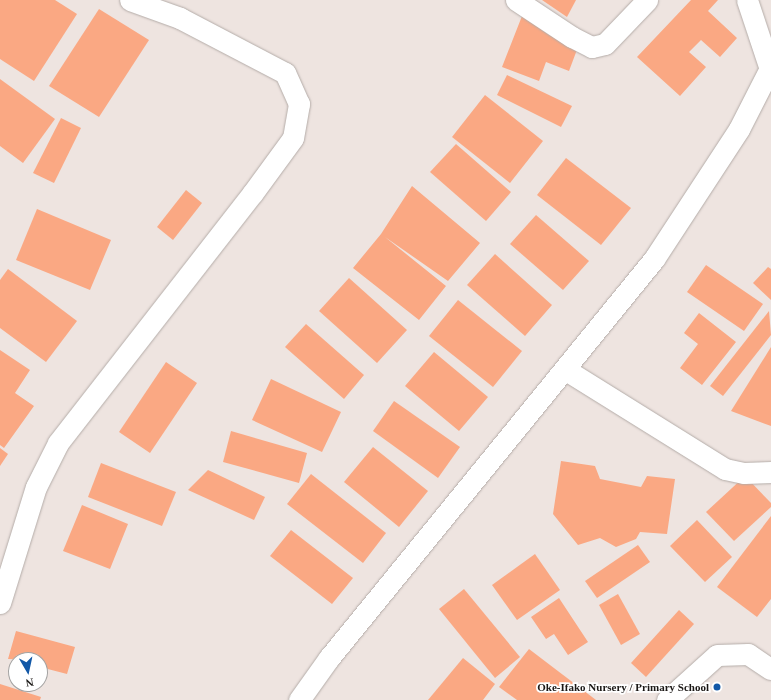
<!DOCTYPE html>
<html>
<head>
<meta charset="utf-8">
<style>
	body { margin:0 }
	#map { position:relative; width:771px; height:700px; overflow:hidden; background:#eee4e0; font-family:"Times New Roman",serif }
	div>[style] { position:absolute }
	[style*='--x'] { left:calc(var(--x)*1px); top:calc(var(--y)*1px); width:calc(var(--w)*1px); rotate:calc(var(--a)*1deg) }
	.building>* { inset:0; background:#faa883 }
	.roads { filter:drop-shadow(0 0 1px #b4aca8) drop-shadow(0 0 1px #b4aca8) }
	.minor>* { height:21px; margin:-10.5px; padding:0 10.5px; transform-origin:10.5px; border-radius:10.5px; background:#fff }
	.dots>* { width:11px; height:11px; translate:-50% -50%; box-sizing:border-box; border:2px solid #fff; border-radius:50% }
	span { translate:-50% -50%; white-space:nowrap; text-align:center; line-height:1.15; -webkit-text-stroke:3.5px #fff; paint-order:stroke }
	.poi-label { font-size:11px; color:#1b1816; font-weight:700 }
	.right { translate:-100% -50%; text-align:right }
	.north { position:absolute; left:8px; top:652px; width:40px; height:40px; box-sizing:border-box; background:#fff; border:1px solid #a4a3a2; border-radius:50%; rotate:171deg; font-size:11px; font-weight:700; line-height:16px; text-align:center; color:#1b1816 }
	.north::after { content:''; display:block; margin:auto; width:14px; height:18px; background:#1258a7; clip-path:polygon(50% 0,100% 100%,50% 72%,0 100%) }
</style>
</head>
<body>
<div id="map">
	<div class="building">
		<i style="clip-path:polygon(0 0,55px 0,77px 14px,34px 81px,0 59px)"></i>
		<i style="clip-path:polygon(542px 0,576px 0,567px 17px)"></i>
		<i style="clip-path:polygon(691px 0,718px 0,708px 11px,737px 38px,720px 57px,701px 40px,689px 52px,706px 67px,680px 96px,637px 57px)"></i>
		<i style="clip-path:polygon(99px 9px,149px 40px,99px 117px,49px 86px)"></i>
		<i style="clip-path:polygon(522px 16px,549px 35px,578px 47px,569px 71px,546px 62px,539px 81px,502px 67px)"></i>
		<i style="clip-path:polygon(507px 75px,572px 106px,561px 127px,497px 95px)"></i>
		<i style="clip-path:polygon(0 79px,55px 119px,23px 163px,0 146px)"></i>
		<i style="clip-path:polygon(485px 95px,543px 141px,510px 183px,452px 137px)"></i>
		<i style="clip-path:polygon(61px 118px,81px 128px,54px 183px,33px 173px)"></i>
		<i style="clip-path:polygon(456px 144px,511px 192px,486px 221px,430px 172px)"></i>
		<i style="clip-path:polygon(566px 158px,631px 208px,601px 245px,537px 195px)"></i>
		<i style="clip-path:polygon(412px 186px,480px 243px,448px 281px,385px 237px,446px 286px,419px 320px,353px 268px,381px 234px)"></i>
		<i style="clip-path:polygon(186px 190px,202px 203px,173px 240px,157px 227px)"></i>
		<i style="clip-path:polygon(37px 209px,111px 240px,90px 290px,16px 260px)"></i>
		<i style="clip-path:polygon(536px 215px,589px 261px,563px 290px,510px 244px)"></i>
		<i style="clip-path:polygon(495px 254px,552px 305px,525px 336px,467px 285px)"></i>
		<i style="clip-path:polygon(706px 265px,763px 304px,744px 331px,687px 292px)"></i>
		<i style="clip-path:polygon(768px 267px,771px 269px,771px 300px,753px 283px)"></i>
		<i style="clip-path:polygon(8px 269px,77px 321px,46px 362px,0 328px,0 280px)"></i>
		<i style="clip-path:polygon(349px 278px,407px 330px,377px 363px,319px 311px)"></i>
		<i style="clip-path:polygon(458px 300px,522px 351px,493px 387px,429px 336px)"></i>
		<i style="clip-path:polygon(769px 311px,771px 335px,723px 396px,710px 386px)"></i>
		<i style="clip-path:polygon(699px 313px,736px 342px,702px 385px,680px 368px,698px 344px,684px 333px)"></i>
		<i style="clip-path:polygon(306px 324px,364px 375px,344px 399px,285px 347px)"></i>
		<i style="clip-path:polygon(771px 347px,771px 426px,731px 411px)"></i>
		<i style="clip-path:polygon(0 350px,30px 370px,15px 393px,34px 406px,4px 448px,0 445px)"></i>
		<i style="clip-path:polygon(434px 352px,488px 397px,459px 431px,405px 386px)"></i>
		<i style="clip-path:polygon(166px 362px,197px 383px,150px 453px,119px 432px)"></i>
		<i style="clip-path:polygon(271px 379px,341px 412px,322px 452px,252px 420px)"></i>
		<i style="clip-path:polygon(394px 401px,460px 447px,438px 478px,373px 431px)"></i>
		<i style="clip-path:polygon(231px 431px,307px 453px,299px 483px,223px 462px)"></i>
		<i style="clip-path:polygon(373px 447px,428px 491px,399px 527px,344px 482px)"></i>
		<i style="clip-path:polygon(0 448px,8px 454px,0 466px)"></i>
		<i style="clip-path:polygon(561px 461px,595px 466px,600px 479px,641px 487px,647px 476px,675px 479px,667px 534px,640px 532px,636px 539px,616px 547px,600px 538px,578px 545px,553px 514px)"></i>
		<i style="clip-path:polygon(101px 463px,176px 492px,162px 526px,88px 497px)"></i>
		<i style="clip-path:polygon(208px 470px,265px 497px,254px 520px,188px 490px)"></i>
		<i style="clip-path:polygon(311px 474px,386px 533px,363px 563px,287px 504px)"></i>
		<i style="clip-path:polygon(745px 476px,771px 503px,771px 507px,734px 541px,706px 512px)"></i>
		<i style="clip-path:polygon(82px 505px,128px 524px,110px 569px,63px 551px)"></i>
		<i style="clip-path:polygon(771px 516px,771px 599px,757px 617px,717px 587px)"></i>
		<i style="clip-path:polygon(697px 520px,732px 557px,705px 582px,670px 546px)"></i>
		<i style="clip-path:polygon(291px 530px,353px 578px,332px 604px,270px 556px)"></i>
		<i style="clip-path:polygon(638px 545px,650px 562px,597px 598px,585px 581px)"></i>
		<i style="clip-path:polygon(535px 554px,560px 590px,517px 620px,492px 585px)"></i>
		<i style="clip-path:polygon(464px 589px,520px 657px,495px 678px,439px 609px)"></i>
		<i style="clip-path:polygon(618px 594px,640px 634px,621px 645px,599px 605px)"></i>
		<i style="clip-path:polygon(559px 598px,588px 642px,568px 655px,554px 634px,546px 639px,531px 617px)"></i>
		<i style="clip-path:polygon(679px 610px,694px 624px,646px 677px,631px 663px)"></i>
		<i style="clip-path:polygon(16px 631px,75px 647px,67px 674px,40px 667px,40px 660px,8px 659px)"></i>
		<i style="clip-path:polygon(529px 649px,596px 700px,517px 700px,499px 687px)"></i>
		<i style="clip-path:polygon(463px 658px,495px 684px,483px 700px,428px 700px)"></i>
		<i style="clip-path:polygon(0 684px,41px 697px,40px 700px,0 700px)"></i>
	</div>
	<div class="roads">
		<div class="minor">
			<i style="--x:516;--y:0;--w:67;--a:33.5"></i>
			<i style="--x:572;--y:37;--w:22;--a:27"></i>
			<i style="--x:592;--y:47;--w:13;--a:-13"></i>
			<i style="--x:605;--y:44;--w:61;--a:-46.3"></i>
			<i style="--x:747;--y:0;--w:76;--a:71.6"></i>
			<i style="--x:566;--y:370;--w:187;--a:31.9"></i>
			<i style="--x:725;--y:469;--w:19;--a:12"></i>
			<i style="--x:744;--y:473;--w:27;--a:-2"></i>
			<i style="--x:0;--y:603;--w:121;--a:-72.8"></i>
			<i style="--x:36;--y:487;--w:49;--a:-63.4"></i>
			<i style="--x:58;--y:443;--w:316;--a:-52.1"></i>
			<i style="--x:252;--y:194;--w:69;--a:-53.8"></i>
			<i style="--x:293;--y:138;--w:35;--a:-80"></i>
			<i style="--x:299;--y:104;--w:34;--a:-114"></i>
			<i style="--x:285;--y:73;--w:119;--a:-152.4"></i>
			<i style="--x:180;--y:18;--w:53;--a:-160.2"></i>
			<i style="--x:299;--y:700;--w:52;--a:-54.5"></i>
			<i style="--x:329;--y:658;--w:515;--a:-50.84"></i>
			<i style="--x:654;--y:259;--w:155;--a:-56.8"></i>
			<i style="--x:739;--y:129;--w:66;--a:-63"></i>
			<i style="--x:667;--y:700;--w:67;--a:-42"></i>
			<i style="--x:717;--y:655;--w:31;--a:-2"></i>
			<i style="--x:748;--y:654;--w:27;--a:34"></i>
		</div>
	</div>
	<div class="dots">
		<i style="left:717px;top:687px;background:#1258a7"></i>
	</div>
	<div class="poi-label">
		<span class="right" style="left:709px;top:687px">Oke-Ifako Nursery / Primary School</span>
	</div>
	<div class="north">N</div>
</div>
</body>
</html>
